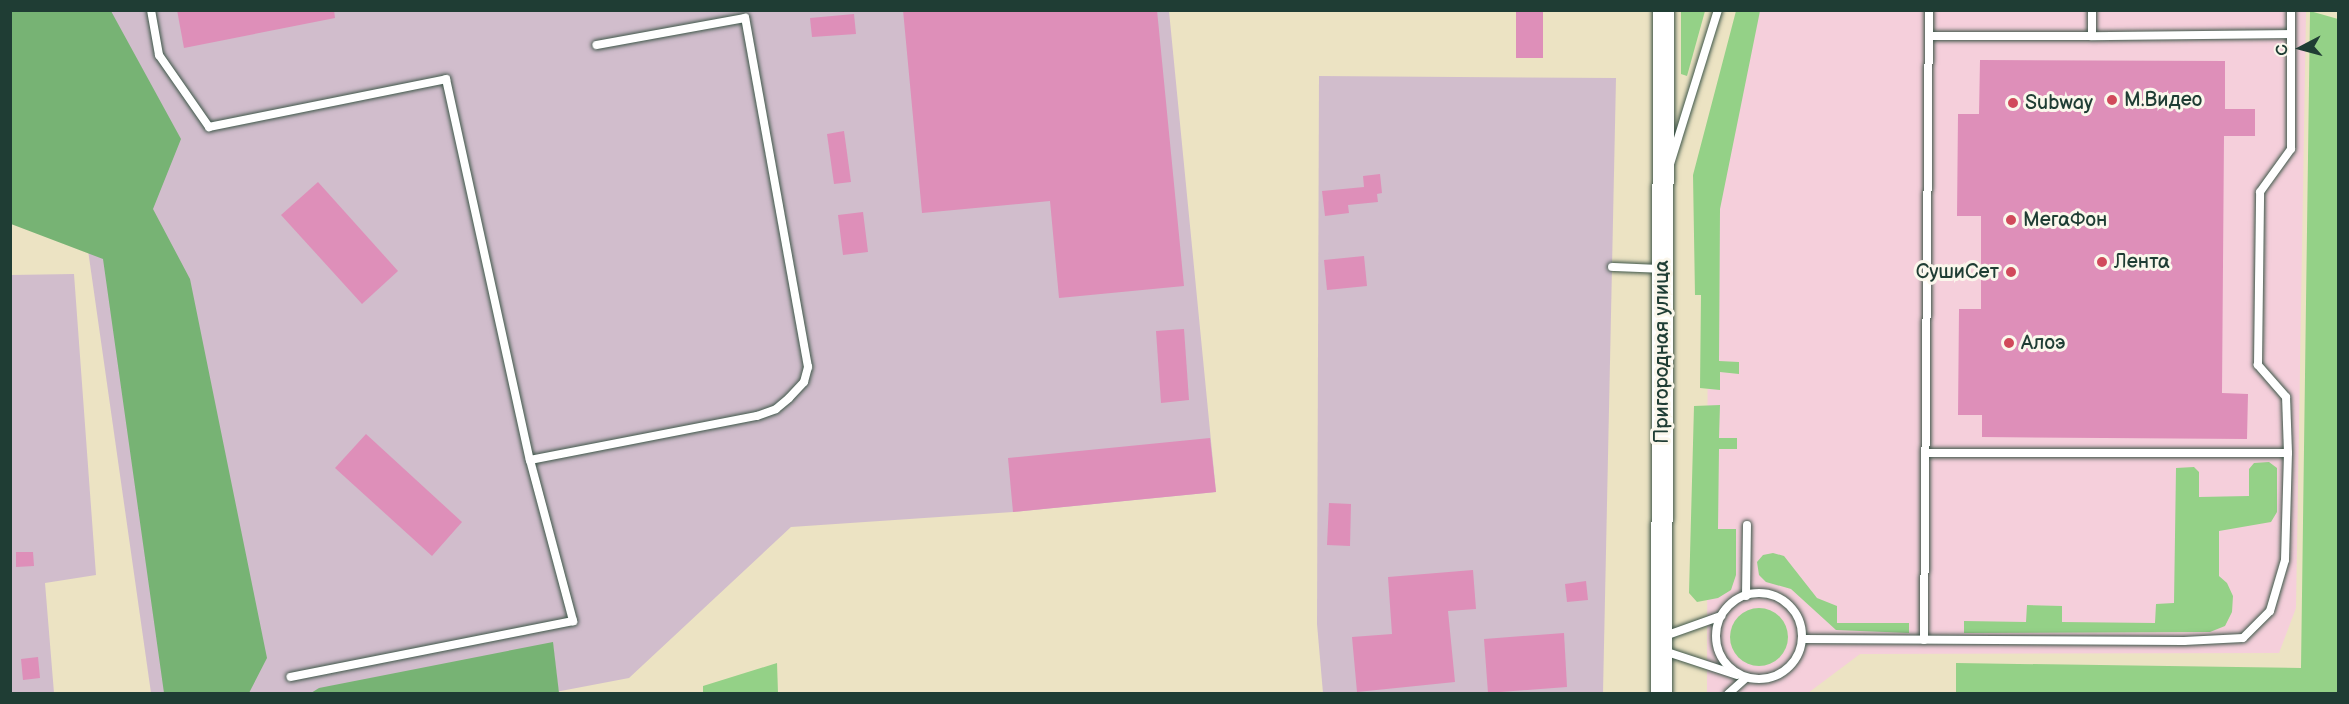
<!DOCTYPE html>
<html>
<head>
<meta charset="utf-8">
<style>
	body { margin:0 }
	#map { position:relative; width:2349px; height:704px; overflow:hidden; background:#ece3c3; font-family:"Balsamiq Sans",sans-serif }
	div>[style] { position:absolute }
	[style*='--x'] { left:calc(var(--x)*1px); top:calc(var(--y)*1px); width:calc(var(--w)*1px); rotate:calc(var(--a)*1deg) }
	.built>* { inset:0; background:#f5cfdb }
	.industrial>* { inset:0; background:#d1bdcc }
	.green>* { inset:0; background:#94d187 }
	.round { border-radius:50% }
	.forest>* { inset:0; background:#77b374 }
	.building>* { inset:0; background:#de8fb9 }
	.roads { filter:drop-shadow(0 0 2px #3e5649) drop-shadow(0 0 2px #3e5649) }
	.service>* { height:8px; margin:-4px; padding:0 4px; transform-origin:4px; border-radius:4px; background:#fff }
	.service>.ring { margin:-4px; padding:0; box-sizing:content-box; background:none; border:8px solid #fff; border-radius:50% }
	.tertiary>* { height:21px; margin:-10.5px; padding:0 10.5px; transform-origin:10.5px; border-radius:10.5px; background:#fff }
	.dots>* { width:16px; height:16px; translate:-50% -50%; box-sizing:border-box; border:3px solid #fbf7ec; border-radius:50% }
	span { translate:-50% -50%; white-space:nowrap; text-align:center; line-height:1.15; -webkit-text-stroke:6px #fbf7ec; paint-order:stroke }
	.poi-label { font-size:20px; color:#1f3d34 }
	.left { translate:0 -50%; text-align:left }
	.right { translate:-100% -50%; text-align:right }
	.street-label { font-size:20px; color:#1f3d34 }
	.frame { position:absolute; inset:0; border:12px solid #1f3d34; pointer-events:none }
	.north { position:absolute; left:2271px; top:18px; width:60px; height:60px; -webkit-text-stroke:4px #fbf7ec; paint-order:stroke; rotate:264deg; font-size:16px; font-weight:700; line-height:24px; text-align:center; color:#1f3d34 }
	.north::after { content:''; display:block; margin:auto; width:21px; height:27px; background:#1f3d34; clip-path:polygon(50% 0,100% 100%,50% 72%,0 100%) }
</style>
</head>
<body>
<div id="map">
	<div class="built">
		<i style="clip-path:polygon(1737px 11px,2306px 11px,2296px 608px,2279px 653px,1860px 654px,1808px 693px,1707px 694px,1708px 153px)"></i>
	</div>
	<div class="industrial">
		<i style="clip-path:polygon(54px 11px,1169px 11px,1216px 492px,1013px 512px,791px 527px,629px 678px,545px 694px,151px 693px)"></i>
		<i style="clip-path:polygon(1319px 76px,1616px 78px,1603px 693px,1323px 693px,1317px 624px)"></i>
		<i style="clip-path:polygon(74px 274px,96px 575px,45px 583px,54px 693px,11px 693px,10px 275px)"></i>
	</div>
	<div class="green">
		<i style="clip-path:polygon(1681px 11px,1705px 11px,1687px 76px,1681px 74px)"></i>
		<i style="clip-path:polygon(1736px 11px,1760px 11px,1720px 209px,1719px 361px,1739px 362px,1739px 374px,1720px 372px,1720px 390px,1700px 388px,1701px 295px,1695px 295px,1693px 175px)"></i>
		<i style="clip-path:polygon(2310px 11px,2338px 19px,2338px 693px,1956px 693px,1956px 663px,2301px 668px)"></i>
		<i style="clip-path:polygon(1720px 405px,1719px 438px,1737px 438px,1737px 449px,1719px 449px,1718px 529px,1736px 529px,1736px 575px,1731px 590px,1718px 598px,1697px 602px,1689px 593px,1694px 406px)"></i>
		<i style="clip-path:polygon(2269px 462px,2277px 468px,2277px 512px,2271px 522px,2219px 531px,2219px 576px,2227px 583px,2233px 596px,2232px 612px,2225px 626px,2210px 632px,1964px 633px,1964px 621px,2026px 622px,2027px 605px,2062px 606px,2062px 622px,2155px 623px,2156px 604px,2174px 603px,2176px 468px,2194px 467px,2199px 472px,2199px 497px,2249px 496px,2249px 469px,2254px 463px)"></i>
		<i style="clip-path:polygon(1773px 553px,1784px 556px,1817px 598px,1837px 606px,1837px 623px,1909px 623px,1909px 633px,1836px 630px,1791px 589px,1766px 582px,1759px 575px,1757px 562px,1763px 555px)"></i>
		<i class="round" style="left:1730px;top:608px;width:58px;height:58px"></i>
		<i style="clip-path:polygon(777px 663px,778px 693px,703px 693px,703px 686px)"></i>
	</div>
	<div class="forest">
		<i style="clip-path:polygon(11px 10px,111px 11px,181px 139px,153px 209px,190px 279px,267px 658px,249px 693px,164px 693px,103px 259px,11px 224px)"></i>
		<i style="clip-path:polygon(553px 642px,559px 693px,311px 693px,319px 688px)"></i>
	</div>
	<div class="building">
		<i style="clip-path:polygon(177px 10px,334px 10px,335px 18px,184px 48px)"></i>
		<i style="clip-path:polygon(903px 10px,1157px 10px,1184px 286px,1059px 298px,1050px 201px,922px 213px)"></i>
		<i style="clip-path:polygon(1516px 10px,1543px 10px,1543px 58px,1516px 58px)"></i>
		<i style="clip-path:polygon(854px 14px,856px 34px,812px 37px,810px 18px)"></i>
		<i style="clip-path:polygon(1980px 60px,2225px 61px,2225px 109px,2255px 109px,2255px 136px,2224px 136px,2222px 393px,2248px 394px,2247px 439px,1982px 437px,1982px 415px,1958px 415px,1959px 309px,1981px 309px,1981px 216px,1957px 216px,1958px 114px,1979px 114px)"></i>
		<i style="clip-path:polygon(844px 131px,851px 182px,834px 184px,827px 134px)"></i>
		<i style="clip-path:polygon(1380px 174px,1382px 193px,1377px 194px,1378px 202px,1348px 205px,1349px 213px,1325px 216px,1322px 191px,1364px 187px,1363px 176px)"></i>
		<i style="clip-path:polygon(318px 182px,398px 271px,362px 304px,281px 215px)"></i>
		<i style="clip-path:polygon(863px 212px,868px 252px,843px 255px,838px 215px)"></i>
		<i style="clip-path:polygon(1364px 256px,1367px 286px,1327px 290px,1324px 260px)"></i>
		<i style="clip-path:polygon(1184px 329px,1189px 400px,1161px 403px,1156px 331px)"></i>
		<i style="clip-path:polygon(366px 434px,462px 522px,432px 556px,335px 468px)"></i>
		<i style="clip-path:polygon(1210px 438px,1216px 492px,1013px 512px,1008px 458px)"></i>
		<i style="clip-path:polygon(1329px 503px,1351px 504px,1350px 546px,1327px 545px)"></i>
		<i style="clip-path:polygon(16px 552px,33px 552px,34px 566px,16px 567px)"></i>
		<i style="clip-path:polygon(1473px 570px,1476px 609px,1448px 611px,1455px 682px,1357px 692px,1352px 637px,1392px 634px,1388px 577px)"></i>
		<i style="clip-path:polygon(1586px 581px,1588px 600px,1567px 602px,1565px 584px)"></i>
		<i style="clip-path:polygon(1564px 633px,1567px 687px,1488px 693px,1484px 639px)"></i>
		<i style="clip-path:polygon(38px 657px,40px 678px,23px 680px,21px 659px)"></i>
	</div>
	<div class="roads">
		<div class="service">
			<i style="--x:151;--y:10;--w:46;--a:79.9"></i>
			<i style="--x:159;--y:55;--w:88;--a:55.2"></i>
			<i style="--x:209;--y:127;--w:242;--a:-11.4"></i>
			<i style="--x:446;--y:79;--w:390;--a:77.6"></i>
			<i style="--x:530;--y:460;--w:167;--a:75"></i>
			<i style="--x:573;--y:621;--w:288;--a:168.8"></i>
			<i style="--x:2291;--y:34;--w:24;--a:-90"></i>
			<i style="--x:1929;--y:36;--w:163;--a:0"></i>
			<i style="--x:2092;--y:36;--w:26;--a:-90"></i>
			<i style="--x:1670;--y:164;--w:161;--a:-72.7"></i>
			<i style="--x:1612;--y:267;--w:49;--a:2.3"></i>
			<i style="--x:1926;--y:453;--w:362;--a:0"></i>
			<i style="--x:530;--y:460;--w:231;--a:-11"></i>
			<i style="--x:757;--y:416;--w:20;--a:-20"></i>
			<i style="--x:776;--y:409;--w:17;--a:-40"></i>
			<i style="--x:789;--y:398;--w:22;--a:-47"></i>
			<i style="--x:804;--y:382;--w:16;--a:-75"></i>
			<i style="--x:808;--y:367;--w:355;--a:-100.2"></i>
			<i style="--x:745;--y:18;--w:151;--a:169.7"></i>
			<i class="ring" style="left:1716px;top:593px;width:78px;height:78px"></i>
			<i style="--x:1746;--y:596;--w:71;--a:-89.2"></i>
			<i style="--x:1662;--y:637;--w:63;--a:-19.6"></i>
			<i style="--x:1803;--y:639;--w:381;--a:0.3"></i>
			<i style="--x:2184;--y:641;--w:59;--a:-2.9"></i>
			<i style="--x:2243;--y:638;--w:38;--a:-45"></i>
			<i style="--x:2270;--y:611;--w:53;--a:-73.6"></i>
			<i style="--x:2285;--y:560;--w:107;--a:-88.4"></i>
			<i style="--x:2288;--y:453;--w:56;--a:-92"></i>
			<i style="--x:2286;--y:397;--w:43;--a:-131.2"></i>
			<i style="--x:2258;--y:365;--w:173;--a:-89.3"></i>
			<i style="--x:2260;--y:192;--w:53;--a:-54.2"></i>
			<i style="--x:2291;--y:149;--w:115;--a:-90"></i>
			<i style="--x:2291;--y:34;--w:199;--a:179.4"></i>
			<i style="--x:1924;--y:640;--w:630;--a:-89.55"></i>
			<i style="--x:1661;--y:650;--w:80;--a:18.2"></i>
			<i style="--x:1728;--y:694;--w:24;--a:-42"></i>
		</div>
		<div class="tertiary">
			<i style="--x:1661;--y:694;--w:684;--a:-89.83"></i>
		</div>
	</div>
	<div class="dots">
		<i style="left:2112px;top:100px;background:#d1495b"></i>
		<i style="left:2013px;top:103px;background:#d1495b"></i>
		<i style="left:2011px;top:220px;background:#d1495b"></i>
		<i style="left:2102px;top:262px;background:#d1495b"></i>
		<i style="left:2011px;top:272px;background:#d1495b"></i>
		<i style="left:2009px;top:343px;background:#d1495b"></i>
	</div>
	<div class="poi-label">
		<span class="left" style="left:2124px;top:100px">М.Видео</span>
		<span class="left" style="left:2025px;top:103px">Subway</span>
		<span class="left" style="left:2023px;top:220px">МегаФон</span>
		<span class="left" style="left:2114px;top:262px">Лента</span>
		<span class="right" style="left:1999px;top:272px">СушиСет</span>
		<span class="left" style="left:2021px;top:343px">Алоэ</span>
	</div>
	<div class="street-label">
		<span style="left:1662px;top:352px;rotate:-90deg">Пригородная улица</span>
	</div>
	<div class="frame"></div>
	<div class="north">С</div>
</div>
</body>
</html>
